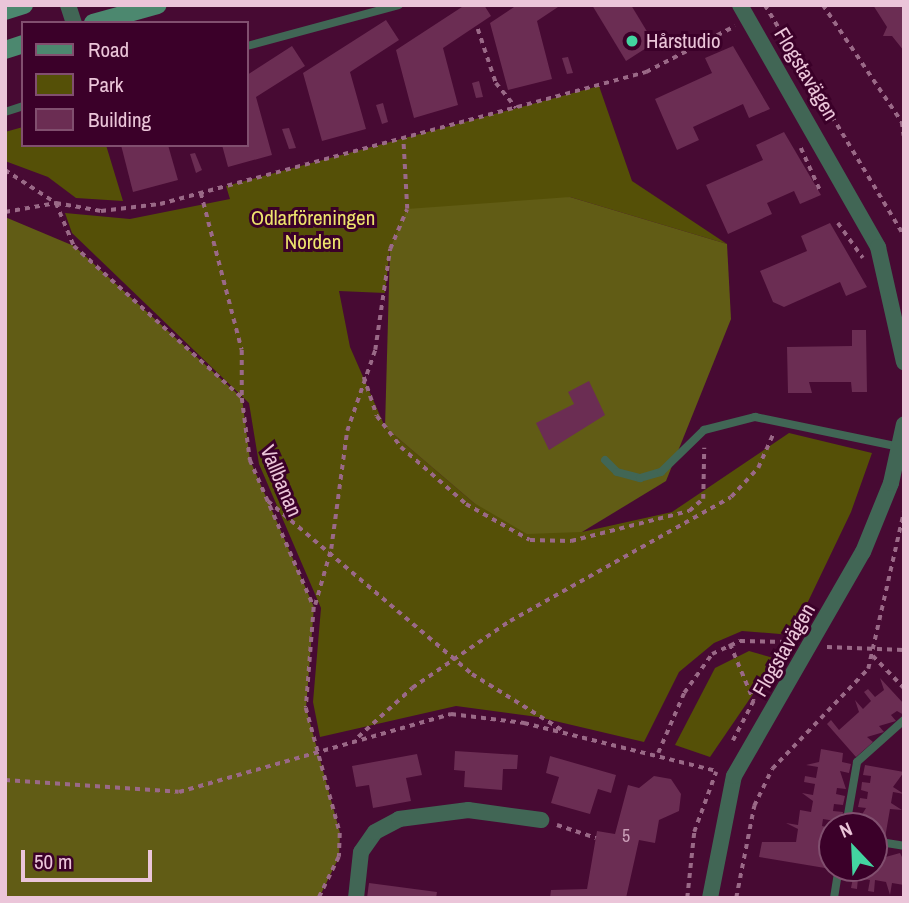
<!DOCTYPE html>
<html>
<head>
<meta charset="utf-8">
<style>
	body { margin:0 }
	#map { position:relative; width:909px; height:903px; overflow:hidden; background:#470a33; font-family:"Archivo Narrow",sans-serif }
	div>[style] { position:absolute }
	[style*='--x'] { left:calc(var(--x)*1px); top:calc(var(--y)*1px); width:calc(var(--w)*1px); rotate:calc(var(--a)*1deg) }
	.green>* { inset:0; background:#555007 }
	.forest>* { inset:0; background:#615c15 }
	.building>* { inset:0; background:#6b2d53 }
	.path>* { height:3.5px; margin-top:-1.75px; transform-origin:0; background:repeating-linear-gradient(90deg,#9a6987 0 5px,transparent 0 10px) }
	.lane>* { height:8px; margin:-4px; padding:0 4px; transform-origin:4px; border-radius:4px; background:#416655 }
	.street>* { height:16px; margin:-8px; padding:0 8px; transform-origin:8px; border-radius:8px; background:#416655 }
	.secondary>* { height:18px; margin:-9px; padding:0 9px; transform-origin:9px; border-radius:9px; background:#4c886f }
	.dots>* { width:19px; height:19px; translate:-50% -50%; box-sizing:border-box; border:4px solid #3b0029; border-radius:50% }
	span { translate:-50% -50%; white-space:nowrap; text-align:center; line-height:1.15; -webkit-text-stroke:6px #3b0029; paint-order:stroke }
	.number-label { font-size:18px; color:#cb9fb8 }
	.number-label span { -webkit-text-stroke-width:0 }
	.poi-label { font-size:21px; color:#ebc5d9 }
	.left { translate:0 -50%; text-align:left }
	.street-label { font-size:21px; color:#ebc5d9 }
	.park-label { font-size:21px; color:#eee46d }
	.frame { position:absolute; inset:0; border:7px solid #ebc5d9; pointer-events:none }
	.legend { position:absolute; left:21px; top:21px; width:228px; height:126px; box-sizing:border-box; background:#3b0029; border:2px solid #814f6f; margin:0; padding:9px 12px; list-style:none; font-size:21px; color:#ebc5d9 }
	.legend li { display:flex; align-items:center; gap:14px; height:35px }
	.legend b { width:35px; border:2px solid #814f6f }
	.north { position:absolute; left:818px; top:812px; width:70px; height:70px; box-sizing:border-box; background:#3b0029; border:2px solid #814f6f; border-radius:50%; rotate:337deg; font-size:19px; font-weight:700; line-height:28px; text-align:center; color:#ebc5d9 }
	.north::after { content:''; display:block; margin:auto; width:24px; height:32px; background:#43d4a0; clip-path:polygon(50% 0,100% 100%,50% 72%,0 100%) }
	.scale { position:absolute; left:21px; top:850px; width:131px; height:32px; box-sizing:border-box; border:4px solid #ebc5d9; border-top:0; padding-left:9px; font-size:21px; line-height:24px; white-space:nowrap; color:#ebc5d9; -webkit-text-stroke:5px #3b0029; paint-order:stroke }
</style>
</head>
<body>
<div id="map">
	<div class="green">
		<i style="clip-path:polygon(599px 86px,632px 181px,727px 244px,570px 197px,390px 249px,385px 293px,339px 291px,350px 347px,385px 427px,474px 503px,582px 532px,672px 512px,789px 433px,872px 453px,851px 512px,792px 635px,742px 631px,714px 643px,679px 672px,644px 742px,538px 717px,456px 706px,320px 737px,313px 702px,321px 608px,259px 464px,249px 403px,72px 233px,65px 213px,130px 219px,230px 199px,226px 186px)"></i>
		<i style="clip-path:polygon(23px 127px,23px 145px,106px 145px,123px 201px,76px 198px,48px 177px,5px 161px,5px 132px)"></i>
		<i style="clip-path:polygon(749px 651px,777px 659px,710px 757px,675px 745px,715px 668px)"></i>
	</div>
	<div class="forest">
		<i style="clip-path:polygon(570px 197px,727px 244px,731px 319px,666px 481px,582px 532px,527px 534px,474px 503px,385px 427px,390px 249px,407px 209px)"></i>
		<i style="clip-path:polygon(5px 217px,74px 246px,242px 398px,250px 460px,314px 607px,306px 708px,340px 833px,339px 857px,319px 898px,5px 898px)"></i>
	</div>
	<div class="building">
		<i style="clip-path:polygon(465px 5px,484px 5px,491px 16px,443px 48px,458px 105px,414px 118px,396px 50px)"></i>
		<i style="clip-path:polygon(517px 5px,561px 5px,537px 21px,552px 79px,508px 90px,490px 23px)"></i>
		<i style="clip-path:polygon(592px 5px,631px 5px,654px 43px,626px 61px)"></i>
		<i style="clip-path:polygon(873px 5px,904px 5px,904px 51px,892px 36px,883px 36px,887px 27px)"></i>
		<i style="clip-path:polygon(386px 20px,399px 40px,350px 72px,366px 129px,322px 141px,303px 73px)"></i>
		<i style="clip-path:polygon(292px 46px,305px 66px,256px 97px,272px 155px,228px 167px,222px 145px,247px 145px,247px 75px)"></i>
		<i style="clip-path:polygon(733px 46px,770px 109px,749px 118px,743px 104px,693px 127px,699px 140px,677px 150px,655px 99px,712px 73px,705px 58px)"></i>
		<i style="clip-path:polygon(568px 57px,573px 73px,567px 74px,562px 58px)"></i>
		<i style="clip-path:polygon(479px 81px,483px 97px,476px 98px,472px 83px)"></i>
		<i style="clip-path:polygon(383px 103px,388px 122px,382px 124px,376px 105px)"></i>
		<i style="clip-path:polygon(289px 128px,296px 148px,289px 149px,282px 129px)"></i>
		<i style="clip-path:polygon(784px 132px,821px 195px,800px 204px,794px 191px,767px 203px,772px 214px,728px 234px,706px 185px,763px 160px,756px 145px)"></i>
		<i style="clip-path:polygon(121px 145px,168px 145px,178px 180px,133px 192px)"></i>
		<i style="clip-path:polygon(195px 153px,202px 170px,196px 173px,190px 154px)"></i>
		<i style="clip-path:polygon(830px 223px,867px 287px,846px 296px,840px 282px,784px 307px,773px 302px,760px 271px,807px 251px,801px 236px)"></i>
		<i style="clip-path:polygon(852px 330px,866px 330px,867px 392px,852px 392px,851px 382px,809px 382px,812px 393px,788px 393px,787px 347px,852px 346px)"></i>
		<i style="clip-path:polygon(589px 381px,605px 415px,549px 450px,536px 423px,574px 404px,568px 392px)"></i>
		<i style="clip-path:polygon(880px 678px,904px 704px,904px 715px,897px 711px,891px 715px,896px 721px,879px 726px,884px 732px,867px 737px,873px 742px,856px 757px,827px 724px,831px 720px,839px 730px,859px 712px,855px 700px,863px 709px,871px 701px,864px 692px,868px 689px,875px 697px,884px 690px)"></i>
		<i style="clip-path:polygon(821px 749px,843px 753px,842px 762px,851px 764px,849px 773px,840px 771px,846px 789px,837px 788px,836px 794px,845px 796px,843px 805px,834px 804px,833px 811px,843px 812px,841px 822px,823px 819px,822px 826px,830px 828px,820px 841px,832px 854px,831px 869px,759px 857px,762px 842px,796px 842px,798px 829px,786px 823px,798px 825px,800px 810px,811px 812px,813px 801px,802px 793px,813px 795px,815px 784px,804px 782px,805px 776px,816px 778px,818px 767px,806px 765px,819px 762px)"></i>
		<i style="clip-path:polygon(455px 751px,518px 755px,517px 769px,503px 769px,502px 790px,464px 787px,465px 771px,454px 770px)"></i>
		<i style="clip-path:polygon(417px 754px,422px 775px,406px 778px,411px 801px,373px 808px,369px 785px,356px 787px,352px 766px)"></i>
		<i style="clip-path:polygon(550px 756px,616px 775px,611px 793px,598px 789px,590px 814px,551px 803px,559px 777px,546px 773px)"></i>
		<i style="clip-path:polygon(865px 765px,904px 772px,893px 787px,904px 794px,893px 792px,891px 803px,902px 810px,890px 809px,885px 838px,874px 836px,874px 826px,855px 826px,866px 808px,858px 807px,860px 798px,867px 799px,868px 792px,861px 790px,862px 782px,870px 783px,871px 776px,863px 775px)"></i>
		<i style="clip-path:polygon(654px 776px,671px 779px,681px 794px,679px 811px,659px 820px,655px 843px,639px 840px,626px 898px,550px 898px,551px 890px,587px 889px,597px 831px,615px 834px,628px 785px,639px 788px)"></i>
		<i style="clip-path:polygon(875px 849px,884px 850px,882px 858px,900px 853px,904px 861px,904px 885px,892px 883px,890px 895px,886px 882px,875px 880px,874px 892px,868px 891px,870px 880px,858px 878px,857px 889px,851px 888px,855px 868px,874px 868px)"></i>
		<i style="clip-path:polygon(369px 883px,437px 892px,436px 898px,367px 898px)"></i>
	</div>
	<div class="path">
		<i style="--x:765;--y:5;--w:269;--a:58.9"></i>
		<i style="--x:823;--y:5;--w:141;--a:56"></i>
		<i style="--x:902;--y:122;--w:14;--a:82"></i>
		<i style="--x:478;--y:29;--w:57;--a:71.6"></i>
		<i style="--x:496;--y:83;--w:32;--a:51"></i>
		<i style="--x:801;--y:148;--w:46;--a:65.7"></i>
		<i style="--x:5;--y:170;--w:61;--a:32.9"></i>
		<i style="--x:56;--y:203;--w:47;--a:67.3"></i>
		<i style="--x:74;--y:246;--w:227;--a:42.1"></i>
		<i style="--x:242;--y:398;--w:63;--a:82.6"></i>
		<i style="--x:250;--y:460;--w:160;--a:66.5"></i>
		<i style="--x:314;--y:607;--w:101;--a:94.5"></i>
		<i style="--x:306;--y:708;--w:130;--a:74.8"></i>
		<i style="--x:340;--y:833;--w:24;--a:92"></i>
		<i style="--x:339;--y:857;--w:46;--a:116"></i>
		<i style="--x:201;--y:193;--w:162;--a:75.4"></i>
		<i style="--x:242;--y:350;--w:48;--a:90"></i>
		<i style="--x:5;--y:212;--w:52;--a:-10"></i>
		<i style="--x:56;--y:203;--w:46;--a:10.1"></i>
		<i style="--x:101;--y:211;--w:59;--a:-6.8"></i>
		<i style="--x:160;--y:204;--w:504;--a:-15.2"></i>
		<i style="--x:646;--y:72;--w:100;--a:-27.3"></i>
		<i style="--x:838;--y:223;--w:43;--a:54.5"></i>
		<i style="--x:364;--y:377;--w:41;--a:71.6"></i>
		<i style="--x:377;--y:416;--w:39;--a:52"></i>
		<i style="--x:401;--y:447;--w:86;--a:41.2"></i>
		<i style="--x:466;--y:504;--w:73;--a:29.4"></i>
		<i style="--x:530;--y:540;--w:41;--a:1.4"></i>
		<i style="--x:571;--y:541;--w:122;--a:-14.3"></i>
		<i style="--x:689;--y:511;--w:18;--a:-41"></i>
		<i style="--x:703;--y:499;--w:51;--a:-88.9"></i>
		<i style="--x:268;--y:501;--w:267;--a:40.3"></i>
		<i style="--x:472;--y:674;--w:106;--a:31.9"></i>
		<i style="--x:315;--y:605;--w:58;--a:-74.1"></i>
		<i style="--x:331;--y:549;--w:119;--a:-82.3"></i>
		<i style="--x:347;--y:431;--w:86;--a:-70.9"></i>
		<i style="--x:375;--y:350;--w:102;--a:-81.6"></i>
		<i style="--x:390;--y:249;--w:43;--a:-67"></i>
		<i style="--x:407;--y:209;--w:71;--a:-93.2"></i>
		<i style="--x:730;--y:644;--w:62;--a:67.2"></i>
		<i style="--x:754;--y:701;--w:45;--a:117.7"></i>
		<i style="--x:827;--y:647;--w:77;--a:2.2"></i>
		<i style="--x:873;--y:656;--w:45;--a:45.9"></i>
		<i style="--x:358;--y:737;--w:73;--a:-42.2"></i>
		<i style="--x:412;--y:688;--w:119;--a:-34.4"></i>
		<i style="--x:510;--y:621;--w:253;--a:-29.3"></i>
		<i style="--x:731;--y:497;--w:40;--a:-47"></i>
		<i style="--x:758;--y:468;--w:39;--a:-66"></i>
		<i style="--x:658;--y:753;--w:65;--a:-66.6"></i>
		<i style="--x:684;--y:693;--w:48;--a:-54.3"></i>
		<i style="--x:712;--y:654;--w:31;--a:-25"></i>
		<i style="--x:740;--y:641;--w:47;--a:1.2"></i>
		<i style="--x:5;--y:780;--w:174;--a:3.9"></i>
		<i style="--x:179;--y:792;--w:283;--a:-16"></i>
		<i style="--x:451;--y:714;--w:74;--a:7"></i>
		<i style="--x:524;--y:723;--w:199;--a:14"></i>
		<i style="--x:557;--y:825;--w:41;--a:18.4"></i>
		<i style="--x:687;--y:898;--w:66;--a:-83.9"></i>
		<i style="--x:694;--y:832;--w:64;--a:-69.9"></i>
		<i style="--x:736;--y:898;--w:94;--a:-78.9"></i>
		<i style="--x:754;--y:806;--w:41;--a:-64.1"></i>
		<i style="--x:772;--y:769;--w:139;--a:-46.2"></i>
		<i style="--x:868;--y:669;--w:163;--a:-77.2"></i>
	</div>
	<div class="lane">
		<i style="--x:247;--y:46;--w:157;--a:-15.1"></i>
		<i style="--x:5;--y:112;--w:19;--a:-18"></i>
		<i style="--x:605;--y:460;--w:17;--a:45"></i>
		<i style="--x:617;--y:472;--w:24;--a:15"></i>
		<i style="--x:640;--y:478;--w:22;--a:-16"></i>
		<i style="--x:661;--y:472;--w:60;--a:-44.3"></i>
		<i style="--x:704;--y:430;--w:53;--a:-14.3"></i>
		<i style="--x:755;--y:417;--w:148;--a:11.7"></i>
		<i style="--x:846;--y:826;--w:65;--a:-80.2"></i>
		<i style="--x:857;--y:762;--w:63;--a:-41.8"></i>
		<i style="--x:874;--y:841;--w:30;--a:9"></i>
		<i style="--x:834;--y:898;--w:30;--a:-81"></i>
	</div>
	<div class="street">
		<i style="--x:68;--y:5;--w:19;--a:72"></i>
		<i style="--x:740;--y:5;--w:279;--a:60.3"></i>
		<i style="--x:878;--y:247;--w:118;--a:77.3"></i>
		<i style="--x:356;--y:898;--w:46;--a:-83.8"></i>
		<i style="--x:361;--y:852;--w:24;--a:-55"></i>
		<i style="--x:375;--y:832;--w:27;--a:-28"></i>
		<i style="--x:399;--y:819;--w:70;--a:-7.4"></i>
		<i style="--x:468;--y:810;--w:74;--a:7.8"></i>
		<i style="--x:710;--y:898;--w:124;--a:-78.9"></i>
		<i style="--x:734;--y:776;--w:258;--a:-60.1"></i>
		<i style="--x:863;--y:552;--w:74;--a:-67.9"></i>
		<i style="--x:891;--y:483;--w:60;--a:-77.6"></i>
	</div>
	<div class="secondary">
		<i style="--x:5;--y:11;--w:20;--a:-18"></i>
		<i style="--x:93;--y:23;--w:67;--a:-15.5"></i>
		<i style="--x:5;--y:50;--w:19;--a:-18"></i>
	</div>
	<div class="dots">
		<i style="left:632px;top:41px;background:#43d4a0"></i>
	</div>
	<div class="number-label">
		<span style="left:626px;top:836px">5</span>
	</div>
	<div class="poi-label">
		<span class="left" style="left:646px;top:41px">Hårstudio</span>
	</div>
	<div class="street-label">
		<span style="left:806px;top:74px;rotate:59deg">Flogstavägen</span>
		<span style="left:281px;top:481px;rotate:67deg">Vallbanan</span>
		<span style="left:784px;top:650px;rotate:-60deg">Flogstavägen</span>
	</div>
	<div class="park-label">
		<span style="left:313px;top:230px">Odlarföreningen<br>Norden</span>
	</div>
	<div class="frame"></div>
	<ul class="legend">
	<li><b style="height:9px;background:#4c886f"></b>Road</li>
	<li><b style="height:19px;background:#555007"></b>Park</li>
	<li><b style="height:19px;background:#6b2d53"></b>Building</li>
	</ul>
	<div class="north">N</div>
	<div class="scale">50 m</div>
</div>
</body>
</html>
